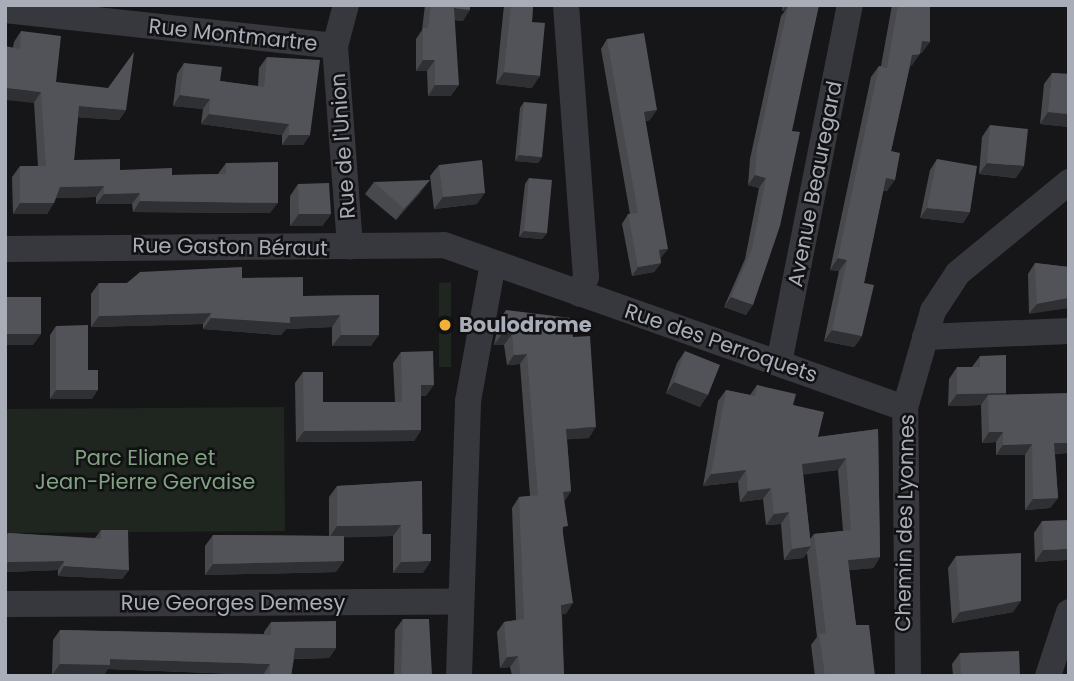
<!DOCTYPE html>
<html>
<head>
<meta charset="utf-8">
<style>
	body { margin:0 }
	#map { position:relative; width:1074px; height:681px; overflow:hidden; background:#161618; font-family:Poppins,sans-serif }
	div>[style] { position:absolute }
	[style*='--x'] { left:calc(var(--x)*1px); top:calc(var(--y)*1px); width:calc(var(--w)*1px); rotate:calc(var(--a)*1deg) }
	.green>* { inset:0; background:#1e261f }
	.minor>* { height:26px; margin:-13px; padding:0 13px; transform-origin:13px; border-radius:13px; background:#37383d }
	.wall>* { inset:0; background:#47494d }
	.shaded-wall>* { inset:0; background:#2f3033 }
	.building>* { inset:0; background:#525359 }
	.dots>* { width:19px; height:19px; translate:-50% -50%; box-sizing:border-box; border:4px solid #111113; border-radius:50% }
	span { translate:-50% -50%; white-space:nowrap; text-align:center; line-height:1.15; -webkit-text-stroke:5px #111113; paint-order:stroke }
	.street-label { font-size:21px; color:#a8adb8 }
	.poi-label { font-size:21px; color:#a8adb8; font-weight:700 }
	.left { translate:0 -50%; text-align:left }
	.park-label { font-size:21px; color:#7fa381 }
	.frame { position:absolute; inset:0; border:7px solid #a8adb8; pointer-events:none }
</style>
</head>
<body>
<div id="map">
	<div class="green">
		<i style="clip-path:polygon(451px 282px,451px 367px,439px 367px,439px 283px)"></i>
		<i style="clip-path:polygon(284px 407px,285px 531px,5px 533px,5px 409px)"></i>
	</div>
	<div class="minor">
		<i style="--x:346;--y:5;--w:42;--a:105"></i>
		<i style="--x:335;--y:46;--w:201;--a:85.7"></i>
		<i style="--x:566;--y:5;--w:273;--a:85.8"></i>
		<i style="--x:586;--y:277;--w:18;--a:112"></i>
		<i style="--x:5;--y:10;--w:332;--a:6.2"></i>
		<i style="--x:5;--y:249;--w:439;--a:-0.5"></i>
		<i style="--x:444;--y:245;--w:489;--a:19.5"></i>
		<i style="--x:925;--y:337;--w:144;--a:-2.4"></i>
		<i style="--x:779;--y:363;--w:365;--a:-78.8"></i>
		<i style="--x:5;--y:604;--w:455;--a:-0.3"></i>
		<i style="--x:459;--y:676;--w:275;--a:-88.1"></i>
		<i style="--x:468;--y:401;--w:140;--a:-79.7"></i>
		<i style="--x:908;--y:676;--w:268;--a:-90.6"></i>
		<i style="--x:905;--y:408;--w:101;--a:-73.9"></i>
		<i style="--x:933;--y:311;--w:45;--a:-56.7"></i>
		<i style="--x:958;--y:273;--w:144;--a:-39.3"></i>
		<i style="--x:1048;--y:676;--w:67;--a:-71.8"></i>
	</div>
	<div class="wall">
		<i style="clip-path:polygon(425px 5px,470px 5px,463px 21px,454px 20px,451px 96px,428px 96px,427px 71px,416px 71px,416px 39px,422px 30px)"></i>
		<i style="clip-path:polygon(504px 5px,533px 5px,532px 22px,532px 88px,496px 84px)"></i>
		<i style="clip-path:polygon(783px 5px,819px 5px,746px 315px,724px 307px,745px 259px,759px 188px,748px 185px,750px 159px,781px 16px,785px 11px,782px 11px)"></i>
		<i style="clip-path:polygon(892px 5px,930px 5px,922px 53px,920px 53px,912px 65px,910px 66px,891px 151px,887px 191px,883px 191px,864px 283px,862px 336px,854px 347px,824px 341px,839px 271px,830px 270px,871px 77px,879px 66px,881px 66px)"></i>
		<i style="clip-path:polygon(21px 31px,56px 82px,126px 110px,119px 120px,78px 117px,74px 160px,120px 170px,172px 175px,218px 174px,226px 163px,270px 213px,133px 212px,132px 204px,96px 204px,96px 197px,56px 198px,47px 214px,13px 214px,12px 177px,20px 166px,38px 166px,34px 103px,13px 47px,14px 42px)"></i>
		<i style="clip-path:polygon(607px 39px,650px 120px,645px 121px,661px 263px,654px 272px,632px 276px,622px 224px,628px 214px,630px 214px,601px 49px)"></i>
		<i style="clip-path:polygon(267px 57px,310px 135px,303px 145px,282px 145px,282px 135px,201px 124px,203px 109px,173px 106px,177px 74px,184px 63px,220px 81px,258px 86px,259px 68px)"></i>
		<i style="clip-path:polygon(1052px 73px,1069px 74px,1069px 127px,1040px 124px,1044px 84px)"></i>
		<i style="clip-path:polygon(524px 102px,542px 157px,538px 163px,515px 161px,520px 108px)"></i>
		<i style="clip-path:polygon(990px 125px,1016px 178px,979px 174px,982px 137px)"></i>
		<i style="clip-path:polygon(937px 159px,970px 212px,963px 223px,920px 218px,930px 170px)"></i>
		<i style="clip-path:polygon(439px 165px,477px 204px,434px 209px,430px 176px)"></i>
		<i style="clip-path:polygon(529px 178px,547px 233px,542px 239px,519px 237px,525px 184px)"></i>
		<i style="clip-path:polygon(374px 182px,421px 192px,396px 220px,365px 194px)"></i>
		<i style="clip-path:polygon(298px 184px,331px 214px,322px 226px,290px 226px,290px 196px)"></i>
		<i style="clip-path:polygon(1035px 263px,1069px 267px,1029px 314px,1028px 274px)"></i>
		<i style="clip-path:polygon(242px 278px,303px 296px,379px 295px,371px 346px,332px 346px,332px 327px,286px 329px,281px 335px,203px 329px,203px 324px,91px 327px,91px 294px,99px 283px,127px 283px)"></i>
		<i style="clip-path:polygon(506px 310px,589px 438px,567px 439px,571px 491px,564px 501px,563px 532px,566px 614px,562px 614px,564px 676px,512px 676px,510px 667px,500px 668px,497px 632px,504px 622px,516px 620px,512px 508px,519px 497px,530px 496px,520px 364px,507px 365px,504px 345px,494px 345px,499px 320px)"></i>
		<i style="clip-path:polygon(56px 326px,88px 370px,92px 399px,50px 399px,50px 335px)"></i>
		<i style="clip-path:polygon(685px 351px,700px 407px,666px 393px,677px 363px)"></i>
		<i style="clip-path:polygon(401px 352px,426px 396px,421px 396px,421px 430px,414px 441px,296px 442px,295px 383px,303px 372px,323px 402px,395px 402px,393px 363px)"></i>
		<i style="clip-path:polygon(980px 356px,1006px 393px,1005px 394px,1069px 453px,1055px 454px,1058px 498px,1050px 508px,1025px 510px,1025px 455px,996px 455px,996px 442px,982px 443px,981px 405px,948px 406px,949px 379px,957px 367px,972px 367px)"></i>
		<i style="clip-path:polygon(evenodd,757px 385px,793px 405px,818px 437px,878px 429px,880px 557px,873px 568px,849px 570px,856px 625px,875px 676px,815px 676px,811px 645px,817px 637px,807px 553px,803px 558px,784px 560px,781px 524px,766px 525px,763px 499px,740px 502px,738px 482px,703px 486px,718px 401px,726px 390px,750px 395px,757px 385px,838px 470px,843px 531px,814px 534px,810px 539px,803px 474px,838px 470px)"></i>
		<i style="clip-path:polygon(422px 481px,423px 573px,393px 573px,393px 536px,344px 537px,336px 572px,205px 575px,205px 546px,213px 535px,329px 536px,329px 497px,337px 486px)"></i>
		<i style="clip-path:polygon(1042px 521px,1066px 560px,1035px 562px,1034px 533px)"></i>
		<i style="clip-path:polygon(101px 530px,129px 570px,122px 579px,58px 576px,58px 570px,5px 572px,5px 536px,8px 533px,95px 538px)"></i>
		<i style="clip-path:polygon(956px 556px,1013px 612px,952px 623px,948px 568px)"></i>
		<i style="clip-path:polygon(403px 619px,432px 676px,394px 676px,395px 630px)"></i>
		<i style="clip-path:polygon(271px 622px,336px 648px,329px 658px,294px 659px,291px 676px,263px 676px,263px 675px,108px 669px,103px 676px,52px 675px,53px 640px,60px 630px,264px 634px,264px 632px)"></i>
		<i style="clip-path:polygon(960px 653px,1020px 676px,953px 676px,952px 664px)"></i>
	</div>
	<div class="shaded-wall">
		<i style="clip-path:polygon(786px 5px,803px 5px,788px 6px,785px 11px,782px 11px)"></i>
		<i style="clip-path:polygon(454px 8px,470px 10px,463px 21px,446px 18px)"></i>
		<i style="clip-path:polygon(922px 41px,930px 42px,922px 53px,914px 52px)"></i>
		<i style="clip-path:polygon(920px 54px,912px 65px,904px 67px,912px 55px)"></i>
		<i style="clip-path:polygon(423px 60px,435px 60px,427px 71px,416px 71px)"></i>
		<i style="clip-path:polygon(504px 72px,540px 76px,532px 88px,496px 84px)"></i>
		<i style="clip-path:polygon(435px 85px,459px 85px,451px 96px,428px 96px)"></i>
		<i style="clip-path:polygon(5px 88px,41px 92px,34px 103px,5px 100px)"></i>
		<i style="clip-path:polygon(180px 95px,210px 99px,203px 109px,173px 106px)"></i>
		<i style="clip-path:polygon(79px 106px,126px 110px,119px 120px,72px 117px)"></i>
		<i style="clip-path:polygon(657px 110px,650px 120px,637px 122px,644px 112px)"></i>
		<i style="clip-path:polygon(1048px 112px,1069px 114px,1069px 127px,1040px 124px)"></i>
		<i style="clip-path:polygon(209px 114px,289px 124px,282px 135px,201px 124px)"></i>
		<i style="clip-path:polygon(289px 135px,310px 135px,303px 145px,282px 145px)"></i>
		<i style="clip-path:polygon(519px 155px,542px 157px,538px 163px,515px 161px)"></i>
		<i style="clip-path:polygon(987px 163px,1024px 166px,1016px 178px,979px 174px)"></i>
		<i style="clip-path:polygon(755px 175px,766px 178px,759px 188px,748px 185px)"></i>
		<i style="clip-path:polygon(886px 178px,895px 180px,887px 191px,878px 190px)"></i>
		<i style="clip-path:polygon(430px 180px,421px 192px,396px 220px,404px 209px)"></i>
		<i style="clip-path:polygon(104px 186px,96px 197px,52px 198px,60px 187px)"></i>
		<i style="clip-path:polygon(140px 193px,132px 204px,96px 204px,104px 194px)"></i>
		<i style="clip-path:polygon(485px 193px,477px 204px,434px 209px,443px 197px)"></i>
		<i style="clip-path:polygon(140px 201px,278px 203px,270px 213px,133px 212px)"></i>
		<i style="clip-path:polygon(20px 203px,54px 203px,47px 214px,13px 214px)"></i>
		<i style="clip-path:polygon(927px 208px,970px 212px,963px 223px,920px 218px)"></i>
		<i style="clip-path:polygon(299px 214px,331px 214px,322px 226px,290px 226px)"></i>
		<i style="clip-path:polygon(524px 231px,547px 233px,542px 239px,519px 237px)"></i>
		<i style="clip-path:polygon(668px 249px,661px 258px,652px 260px,659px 250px)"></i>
		<i style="clip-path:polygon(838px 258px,847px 260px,839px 271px,830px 270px)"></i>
		<i style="clip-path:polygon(661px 263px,654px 272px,632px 276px,638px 267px)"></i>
		<i style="clip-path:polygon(731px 297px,753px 305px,746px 315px,724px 307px)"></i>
		<i style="clip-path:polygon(1069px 298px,1069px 308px,1029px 314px,1037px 304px)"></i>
		<i style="clip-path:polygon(211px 313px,203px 324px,91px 327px,99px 316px)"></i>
		<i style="clip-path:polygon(340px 315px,332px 327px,286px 329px,281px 335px,203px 329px,211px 318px)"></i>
		<i style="clip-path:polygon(832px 330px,862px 336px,854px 347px,824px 341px)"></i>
		<i style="clip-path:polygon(5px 334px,41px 334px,33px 345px,5px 345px)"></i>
		<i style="clip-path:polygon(502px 334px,512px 334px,504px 345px,494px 345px)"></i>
		<i style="clip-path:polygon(341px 335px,379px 335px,371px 346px,332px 346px)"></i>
		<i style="clip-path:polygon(527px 354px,520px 364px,507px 365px,514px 355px)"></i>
		<i style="clip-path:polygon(674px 382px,708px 395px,700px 407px,666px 393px)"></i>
		<i style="clip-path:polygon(421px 385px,434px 385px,426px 396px,413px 396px)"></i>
		<i style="clip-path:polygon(56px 390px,98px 390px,92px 399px,50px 399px)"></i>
		<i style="clip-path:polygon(1006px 393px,998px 405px,988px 395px,981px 405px,948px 406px,957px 394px)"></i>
		<i style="clip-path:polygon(596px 427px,589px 438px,559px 440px,566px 429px)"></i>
		<i style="clip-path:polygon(421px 430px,414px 441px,296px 442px,304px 431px)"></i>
		<i style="clip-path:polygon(989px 432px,1003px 432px,996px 442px,982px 443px)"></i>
		<i style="clip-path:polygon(1054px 443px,1069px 443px,1069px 453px,1047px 454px)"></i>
		<i style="clip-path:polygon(1032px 444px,1025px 455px,996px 455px,1003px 445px)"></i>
		<i style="clip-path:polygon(846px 458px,838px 470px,794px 476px,802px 464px)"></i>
		<i style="clip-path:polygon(746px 470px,738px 482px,703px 486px,711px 474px)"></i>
		<i style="clip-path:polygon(771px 488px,763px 499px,740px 502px,748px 491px)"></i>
		<i style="clip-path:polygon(571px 491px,564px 502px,563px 492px)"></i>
		<i style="clip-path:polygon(1058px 498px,1050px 508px,1025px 510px,1033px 499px)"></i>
		<i style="clip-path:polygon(789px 512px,781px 524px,766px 525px,774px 514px)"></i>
		<i style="clip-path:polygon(401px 525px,393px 536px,329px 538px,337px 526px)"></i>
		<i style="clip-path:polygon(811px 546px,803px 558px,784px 560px,792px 549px)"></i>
		<i style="clip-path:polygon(1069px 549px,1069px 557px,1066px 560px,1035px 562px,1043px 550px)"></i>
		<i style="clip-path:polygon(880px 557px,873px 568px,840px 571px,848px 560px)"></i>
		<i style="clip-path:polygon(64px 561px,58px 570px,5px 572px,5px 566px,8px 562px)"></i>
		<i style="clip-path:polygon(344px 561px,336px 572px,205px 575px,213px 564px)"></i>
		<i style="clip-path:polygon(431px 561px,423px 573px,393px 573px,401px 562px)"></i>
		<i style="clip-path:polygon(64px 566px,129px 570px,122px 579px,58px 576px)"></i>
		<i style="clip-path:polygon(1021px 601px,1013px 612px,952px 623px,960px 612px)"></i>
		<i style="clip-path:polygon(573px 603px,566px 614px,554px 615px,561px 605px)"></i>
		<i style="clip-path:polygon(295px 648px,336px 648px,329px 658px,288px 659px)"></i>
		<i style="clip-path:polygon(518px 656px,510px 667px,500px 668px,507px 657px)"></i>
		<i style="clip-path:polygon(110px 659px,270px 664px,263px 675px,108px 669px,103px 676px,52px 675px,60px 664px)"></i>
	</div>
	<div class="building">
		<i style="clip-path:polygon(431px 5px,470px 5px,470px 10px,454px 8px,459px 85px,435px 85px,435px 60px,423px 60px,423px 28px,428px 28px)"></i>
		<i style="clip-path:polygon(511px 5px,533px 5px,532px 22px,545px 23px,540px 76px,504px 72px)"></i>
		<i style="clip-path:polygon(794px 5px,819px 5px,792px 131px,800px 132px,780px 226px,753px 305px,731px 297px,752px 249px,766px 178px,755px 175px,757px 149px,788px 6px)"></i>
		<i style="clip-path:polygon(898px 5px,930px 5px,930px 42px,922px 41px,920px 54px,912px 55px,891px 151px,900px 153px,895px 180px,886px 178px,864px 283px,874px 285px,862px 336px,832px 330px,847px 260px,838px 258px,879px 66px,887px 68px)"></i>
		<i style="clip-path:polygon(21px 31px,61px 36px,56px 82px,108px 88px,134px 52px,126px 110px,79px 106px,74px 160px,120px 159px,120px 170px,172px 168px,172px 175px,226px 174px,226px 163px,278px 162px,278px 203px,140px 201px,140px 193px,104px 194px,104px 186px,60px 187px,54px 203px,20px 203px,20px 166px,46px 166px,41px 92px,5px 88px,5px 46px,20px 49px)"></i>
		<i style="clip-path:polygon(644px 33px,657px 110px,644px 112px,668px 249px,659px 250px,661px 263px,638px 267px,628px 214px,638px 213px,607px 39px)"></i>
		<i style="clip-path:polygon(267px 57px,320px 60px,310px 135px,289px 135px,289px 124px,209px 114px,210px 99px,180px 95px,184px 63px,222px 67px,220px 81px,264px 87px)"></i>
		<i style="clip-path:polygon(1052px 73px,1069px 74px,1069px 114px,1048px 112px)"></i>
		<i style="clip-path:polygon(524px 102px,547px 104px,542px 157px,519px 155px)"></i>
		<i style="clip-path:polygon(990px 125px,1028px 129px,1024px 166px,987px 163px)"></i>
		<i style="clip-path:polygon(937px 159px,977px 166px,970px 212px,927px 208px)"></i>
		<i style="clip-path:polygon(482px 160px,485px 193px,443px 197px,439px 165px)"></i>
		<i style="clip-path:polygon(529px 178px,552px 180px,547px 233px,524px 231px)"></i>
		<i style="clip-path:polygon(430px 180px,404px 209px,374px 182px)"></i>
		<i style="clip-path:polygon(329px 183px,331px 214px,299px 214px,298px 184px)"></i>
		<i style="clip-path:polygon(1035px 263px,1069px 267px,1069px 298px,1037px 304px)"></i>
		<i style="clip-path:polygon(242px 267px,242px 278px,303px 277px,303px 296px,379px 295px,379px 335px,341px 335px,340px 315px,290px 317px,290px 323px,211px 318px,211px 313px,99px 316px,99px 283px,127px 283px,140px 272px)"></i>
		<i style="clip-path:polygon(5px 297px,41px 297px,41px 334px,5px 334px)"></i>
		<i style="clip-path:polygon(506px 310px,571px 318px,573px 337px,590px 336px,596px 427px,566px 429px,571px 491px,563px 492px,568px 526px,562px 527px,573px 603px,561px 605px,564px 676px,521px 676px,518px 656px,507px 657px,504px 622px,524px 619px,519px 497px,538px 495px,527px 354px,514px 355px,512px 334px,502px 334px)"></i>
		<i style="clip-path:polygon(88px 325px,88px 370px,98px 370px,98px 390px,56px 390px,56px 326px)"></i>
		<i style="clip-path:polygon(433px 351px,434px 385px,421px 385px,421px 430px,304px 431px,303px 372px,323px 372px,323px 402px,402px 402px,401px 352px)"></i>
		<i style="clip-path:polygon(685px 351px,720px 365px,708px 395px,674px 382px)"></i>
		<i style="clip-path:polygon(1006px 355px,1006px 393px,957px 394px,957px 367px,980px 367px,980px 356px)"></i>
		<i style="clip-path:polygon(757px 385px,796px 394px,793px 405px,824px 412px,818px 437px,878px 429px,880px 557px,848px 560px,856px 625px,869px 625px,875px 676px,825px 676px,819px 634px,826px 633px,814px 534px,851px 530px,846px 458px,802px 464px,811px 546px,792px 549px,789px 512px,774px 514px,771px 488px,748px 491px,746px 470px,711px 474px,726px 390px,755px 396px)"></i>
		<i style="clip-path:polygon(1069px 393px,1069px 443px,1054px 443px,1058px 498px,1033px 499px,1032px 444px,1003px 445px,1003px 432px,989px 432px,988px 395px)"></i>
		<i style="clip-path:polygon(422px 481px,422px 534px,431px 534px,431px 561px,401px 562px,401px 525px,337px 526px,337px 486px)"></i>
		<i style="clip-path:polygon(1069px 520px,1069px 549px,1043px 550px,1042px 521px)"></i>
		<i style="clip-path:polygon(101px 530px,128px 530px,129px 570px,64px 566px,64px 561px,8px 562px,8px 533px,101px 539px)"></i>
		<i style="clip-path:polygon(213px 535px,344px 536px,344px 561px,213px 564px)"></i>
		<i style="clip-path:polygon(1021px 553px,1021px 601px,960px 612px,956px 556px)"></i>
		<i style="clip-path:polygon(403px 619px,429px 619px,432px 676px,401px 676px)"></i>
		<i style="clip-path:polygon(336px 621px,336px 648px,295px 648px,291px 676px,270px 676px,270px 664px,110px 659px,110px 665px,60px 664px,60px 630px,271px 635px,271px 622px)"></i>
		<i style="clip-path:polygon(1019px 651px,1020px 676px,961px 676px,960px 653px)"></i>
	</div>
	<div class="dots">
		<i style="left:445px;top:325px;background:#f2b134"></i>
	</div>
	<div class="street-label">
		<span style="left:233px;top:35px;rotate:6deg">Rue Montmartre</span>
		<span style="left:343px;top:146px;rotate:-94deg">Rue de l'Union</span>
		<span style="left:815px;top:184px;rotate:-79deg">Avenue Beauregard</span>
		<span style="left:230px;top:247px;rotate:1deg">Rue Gaston Béraut</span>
		<span style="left:721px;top:343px;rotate:19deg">Rue des Perroquets</span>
		<span style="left:905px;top:523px;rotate:-89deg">Chemin des Lyonnes</span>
		<span style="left:233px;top:603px">Rue Georges Demesy</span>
	</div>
	<div class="poi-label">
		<span class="left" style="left:459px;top:325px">Boulodrome</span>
	</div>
	<div class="park-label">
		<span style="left:145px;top:470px">Parc Eliane et<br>Jean-Pierre Gervaise</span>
	</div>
	<div class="frame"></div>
</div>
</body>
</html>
